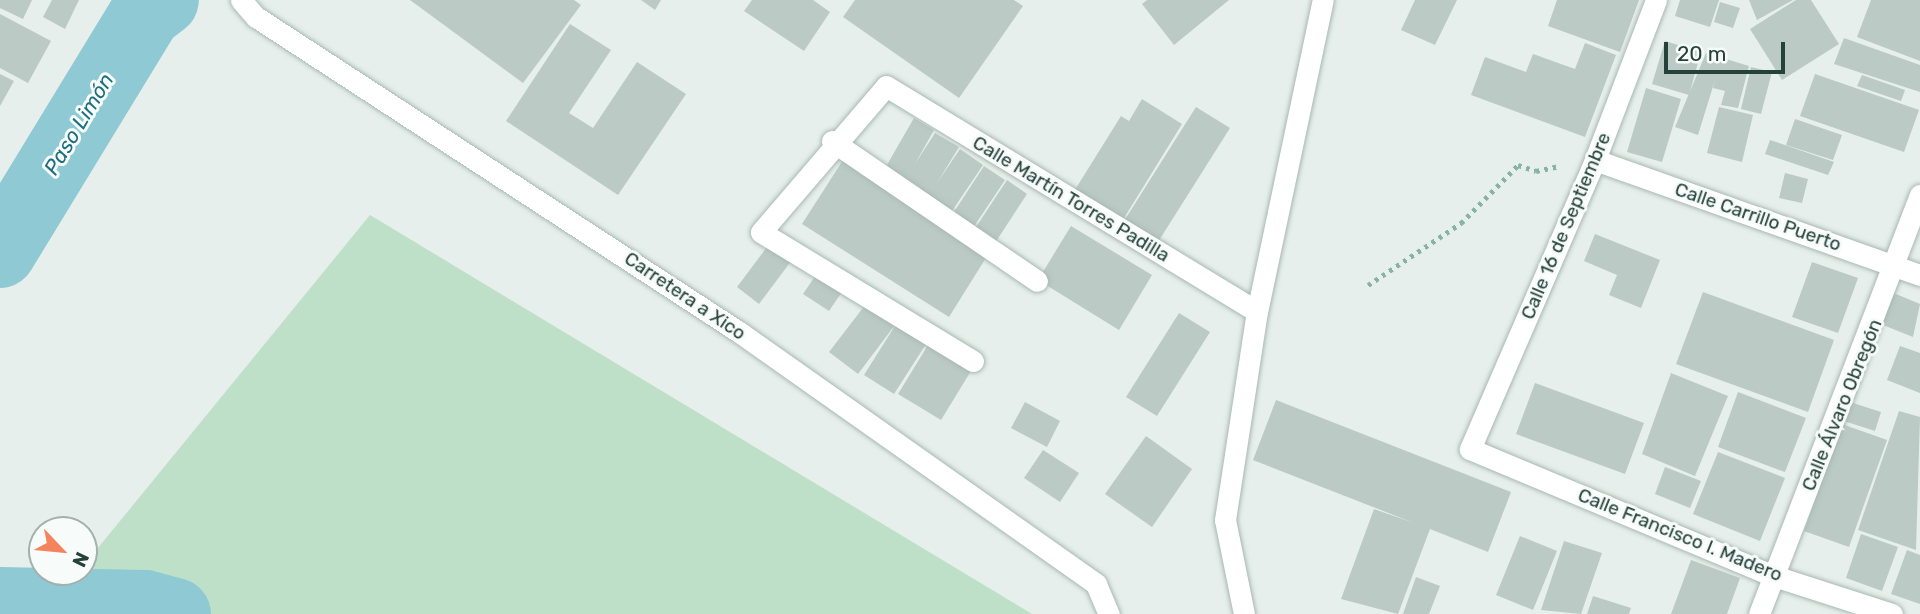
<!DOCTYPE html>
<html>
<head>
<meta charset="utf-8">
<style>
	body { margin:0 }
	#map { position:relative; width:1920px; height:614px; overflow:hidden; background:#e6efeb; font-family:Rubik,sans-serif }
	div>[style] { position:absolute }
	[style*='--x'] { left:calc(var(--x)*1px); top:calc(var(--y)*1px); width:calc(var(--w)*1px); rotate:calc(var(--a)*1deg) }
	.green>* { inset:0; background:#bfe0c8 }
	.river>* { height:72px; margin:-36px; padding:0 36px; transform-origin:36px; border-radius:36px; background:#8ec9d4 }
	.building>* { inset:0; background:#bbcac4 }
	.path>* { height:4.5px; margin-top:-2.25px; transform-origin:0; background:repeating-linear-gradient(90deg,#86b3a5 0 3.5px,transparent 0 8.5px) }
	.roads { filter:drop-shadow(0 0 2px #a8b8b2) drop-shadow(0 0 2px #a8b8b2) }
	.minor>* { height:21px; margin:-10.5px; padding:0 10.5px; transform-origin:10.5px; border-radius:10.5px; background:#fff }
	.tertiary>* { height:21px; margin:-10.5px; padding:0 10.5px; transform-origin:10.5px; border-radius:10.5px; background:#fff }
	.secondary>* { height:21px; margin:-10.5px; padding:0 10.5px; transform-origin:10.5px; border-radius:10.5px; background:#fff }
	span { translate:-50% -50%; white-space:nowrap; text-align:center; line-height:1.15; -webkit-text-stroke:6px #f7fbf9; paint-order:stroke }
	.street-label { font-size:19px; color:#24423a }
	.water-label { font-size:21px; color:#1c6f80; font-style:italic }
	.north { position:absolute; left:28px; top:516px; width:70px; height:70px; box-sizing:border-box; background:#f7fbf9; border:2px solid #a3b1ad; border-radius:50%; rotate:116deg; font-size:19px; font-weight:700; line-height:28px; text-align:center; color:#24423a }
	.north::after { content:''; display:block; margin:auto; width:24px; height:32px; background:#f4845f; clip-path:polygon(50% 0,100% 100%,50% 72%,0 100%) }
	.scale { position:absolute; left:1664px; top:42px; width:121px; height:32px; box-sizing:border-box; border:4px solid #24423a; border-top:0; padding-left:9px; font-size:21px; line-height:24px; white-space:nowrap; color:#24423a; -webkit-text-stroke:5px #f7fbf9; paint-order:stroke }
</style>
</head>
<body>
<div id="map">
	<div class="green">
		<i style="clip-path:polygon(370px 215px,1032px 614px,44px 614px)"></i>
	</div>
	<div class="river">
		<i style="--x:0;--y:252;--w:280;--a:-58.6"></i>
		<i style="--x:146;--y:13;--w:21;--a:-37"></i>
		<i style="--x:0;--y:603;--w:145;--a:1.2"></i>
		<i style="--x:145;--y:606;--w:31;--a:15"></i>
	</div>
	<div class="building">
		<i style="clip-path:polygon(0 0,32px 0,23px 19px,0 8px)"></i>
		<i style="clip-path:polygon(52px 0,79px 0,65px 29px,43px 17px)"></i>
		<i style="clip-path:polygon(410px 0,574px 0,581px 5px,523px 83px)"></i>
		<i style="clip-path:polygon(641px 0,661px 0,655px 10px)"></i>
		<i style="clip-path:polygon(752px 0,813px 0,830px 12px,804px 51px,744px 11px)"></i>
		<i style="clip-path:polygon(855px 0,1014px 0,1023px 6px,959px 98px,843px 17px)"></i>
		<i style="clip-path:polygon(1147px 0,1229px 0,1174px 45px,1142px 4px)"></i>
		<i style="clip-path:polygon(1415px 0,1457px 0,1435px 45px,1401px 30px)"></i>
		<i style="clip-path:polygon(1557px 0,1639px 0,1620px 52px,1548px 26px)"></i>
		<i style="clip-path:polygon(1680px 0,1719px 0,1710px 27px,1675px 16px)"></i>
		<i style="clip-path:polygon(1749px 0,1793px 0,1757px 20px)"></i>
		<i style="clip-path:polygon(1796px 0,1811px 0,1839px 44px,1782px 80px,1750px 29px)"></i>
		<i style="clip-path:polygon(1871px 0,1920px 0,1920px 61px,1857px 37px)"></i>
		<i style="clip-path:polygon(1720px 2px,1740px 8px,1733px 28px,1714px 22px)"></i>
		<i style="clip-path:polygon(0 14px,51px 41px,28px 83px,0 68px)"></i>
		<i style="clip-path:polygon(570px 24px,611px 50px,569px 113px,593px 128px,637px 62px,686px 94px,618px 195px,506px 121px)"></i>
		<i style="clip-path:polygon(1844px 38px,1920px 65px,1920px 92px,1834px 64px)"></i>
		<i style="clip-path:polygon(1665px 41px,1701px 52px,1689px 95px,1652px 84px)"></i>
		<i style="clip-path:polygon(1585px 43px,1616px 55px,1585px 137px,1471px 95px,1485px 57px,1526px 72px,1533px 54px,1575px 69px)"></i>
		<i style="clip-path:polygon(1706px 53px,1749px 66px,1738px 108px,1721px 105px,1725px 91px,1713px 88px,1715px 80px,1698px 135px,1675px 127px)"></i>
		<i style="clip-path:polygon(1751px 67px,1772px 72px,1761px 114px,1741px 109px)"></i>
		<i style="clip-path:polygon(0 74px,14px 81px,0 106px)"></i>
		<i style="clip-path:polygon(1815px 74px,1919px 110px,1904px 152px,1800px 116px)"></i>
		<i style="clip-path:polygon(1862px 75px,1905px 90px,1901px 101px,1857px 86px)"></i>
		<i style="clip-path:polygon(1646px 88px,1681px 99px,1662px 162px,1627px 152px)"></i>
		<i style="clip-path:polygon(1142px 99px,1182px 124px,1121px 223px,1073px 193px,1121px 116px,1129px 121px)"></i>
		<i style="clip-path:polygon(1196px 107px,1230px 128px,1158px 242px,1124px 221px)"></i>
		<i style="clip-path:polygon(1719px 107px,1753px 115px,1742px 162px,1707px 153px)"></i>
		<i style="clip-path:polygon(914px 118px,934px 130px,915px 164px,935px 133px,959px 147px,937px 183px,960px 149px,983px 165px,950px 214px,884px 170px)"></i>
		<i style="clip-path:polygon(1795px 119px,1842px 135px,1833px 160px,1786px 145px)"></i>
		<i style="clip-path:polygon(1770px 140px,1785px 145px,1834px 162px,1828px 175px,1765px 154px)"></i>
		<i style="clip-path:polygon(843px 160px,989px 253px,949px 317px,802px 224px)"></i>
		<i style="clip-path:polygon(984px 166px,1005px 180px,973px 228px,952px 215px)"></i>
		<i style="clip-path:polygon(1785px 173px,1808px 179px,1802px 203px,1779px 198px)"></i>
		<i style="clip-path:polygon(1007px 180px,1027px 194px,995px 243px,974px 230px)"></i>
		<i style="clip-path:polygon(1071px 226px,1152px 275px,1119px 330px,1038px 280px)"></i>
		<i style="clip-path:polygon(1595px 234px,1660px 260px,1641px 308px,1609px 295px,1617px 275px,1584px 261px)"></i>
		<i style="clip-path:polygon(773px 239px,795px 256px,759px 304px,737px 287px)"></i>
		<i style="clip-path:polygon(1812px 262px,1858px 278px,1838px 333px,1792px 317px)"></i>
		<i style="clip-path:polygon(820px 269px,846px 286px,829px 311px,803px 294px)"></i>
		<i style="clip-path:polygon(1703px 292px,1834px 340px,1808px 412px,1676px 364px)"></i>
		<i style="clip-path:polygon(1891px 292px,1920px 304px,1913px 337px,1878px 323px)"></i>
		<i style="clip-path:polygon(869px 300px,898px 321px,858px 374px,829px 352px)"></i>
		<i style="clip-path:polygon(1179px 313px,1210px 332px,1157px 416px,1126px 397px)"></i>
		<i style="clip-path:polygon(898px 321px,928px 341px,894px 394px,864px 375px)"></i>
		<i style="clip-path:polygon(928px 345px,971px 371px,941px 420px,898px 394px)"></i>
		<i style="clip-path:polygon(1900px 346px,1920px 353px,1920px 393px,1887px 380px)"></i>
		<i style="clip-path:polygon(1671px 373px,1728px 396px,1695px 476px,1642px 454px)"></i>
		<i style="clip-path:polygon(1535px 383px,1644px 423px,1625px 474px,1516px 434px)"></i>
		<i style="clip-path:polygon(1738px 392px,1806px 418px,1785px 472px,1718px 447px)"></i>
		<i style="clip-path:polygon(1276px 400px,1511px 492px,1488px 552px,1430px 529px,1398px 614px,1341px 599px,1374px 509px,1414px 523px,1253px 460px)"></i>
		<i style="clip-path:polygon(1025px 402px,1060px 421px,1047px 447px,1011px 428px)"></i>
		<i style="clip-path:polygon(1850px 402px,1881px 412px,1875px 431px,1844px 421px)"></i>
		<i style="clip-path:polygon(1899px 411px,1920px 417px,1916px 550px,1858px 530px)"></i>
		<i style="clip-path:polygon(1842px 424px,1887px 440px,1849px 547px,1804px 531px)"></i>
		<i style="clip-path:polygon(1146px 436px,1192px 469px,1152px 527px,1105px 494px)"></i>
		<i style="clip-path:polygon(1043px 450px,1079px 473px,1060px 502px,1024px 478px)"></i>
		<i style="clip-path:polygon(1718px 452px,1785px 478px,1760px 541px,1693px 514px)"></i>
		<i style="clip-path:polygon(1665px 467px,1701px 481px,1690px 508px,1655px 494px)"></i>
		<i style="clip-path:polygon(1861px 534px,1898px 547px,1882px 591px,1846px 578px)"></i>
		<i style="clip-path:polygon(1520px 536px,1557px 551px,1533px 610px,1496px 595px)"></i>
		<i style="clip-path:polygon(1564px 541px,1602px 553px,1581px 614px,1541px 610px)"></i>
		<i style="clip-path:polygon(1907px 550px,1920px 555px,1920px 604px,1891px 594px)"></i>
		<i style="clip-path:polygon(1691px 560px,1740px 578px,1727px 614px,1671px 614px)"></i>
		<i style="clip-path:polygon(1416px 577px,1440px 586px,1429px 614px,1403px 614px)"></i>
		<i style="clip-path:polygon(1593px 596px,1631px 608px,1629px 614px,1587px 614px)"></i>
	</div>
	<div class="path">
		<i style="--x:1368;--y:285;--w:112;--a:-33.7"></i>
		<i style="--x:1461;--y:223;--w:81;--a:-45.5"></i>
		<i style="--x:1518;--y:165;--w:19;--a:18"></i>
		<i style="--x:1536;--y:171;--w:25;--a:-12"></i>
	</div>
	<div class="roads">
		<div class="minor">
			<i style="--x:1656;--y:0;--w:171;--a:110.9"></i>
			<i style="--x:1595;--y:160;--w:315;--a:113.4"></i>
			<i style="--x:1470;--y:449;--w:329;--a:22.7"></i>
			<i style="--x:1774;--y:576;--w:124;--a:17.9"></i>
			<i style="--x:832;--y:141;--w:248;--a:34.3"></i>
			<i style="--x:1595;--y:160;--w:345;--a:19.5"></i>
			<i style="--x:973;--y:361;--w:248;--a:-148.7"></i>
			<i style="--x:761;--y:232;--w:192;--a:-49.4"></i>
			<i style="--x:886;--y:86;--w:434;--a:31.3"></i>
			<i style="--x:1759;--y:614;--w:449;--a:-69"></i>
		</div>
		<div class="tertiary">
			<i style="--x:1244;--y:614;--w:96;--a:-101.4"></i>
			<i style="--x:1225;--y:520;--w:210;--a:-81.3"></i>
			<i style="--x:1257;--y:312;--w:319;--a:-78.1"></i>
		</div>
		<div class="secondary">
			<i style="--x:241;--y:0;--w:23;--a:49"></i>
			<i style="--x:256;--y:17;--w:577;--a:33.11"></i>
			<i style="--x:739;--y:332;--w:437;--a:35.2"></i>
			<i style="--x:1096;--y:584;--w:33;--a:67"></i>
		</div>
	</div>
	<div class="street-label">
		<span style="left:1071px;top:199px;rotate:31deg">Calle Martín Torres Padilla</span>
		<span style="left:1758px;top:217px;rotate:19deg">Calle Carrillo Puerto</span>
		<span style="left:1566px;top:226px;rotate:-67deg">Calle 16 de Septiembre</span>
		<span style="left:685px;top:296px;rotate:34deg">Carretera a Xico</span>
		<span style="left:1842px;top:405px;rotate:-68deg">Calle Álvaro Obregón</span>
		<span style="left:1680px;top:535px;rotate:22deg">Calle Francisco I. Madero</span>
	</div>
	<div class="water-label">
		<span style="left:79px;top:124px;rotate:-59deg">Paso Limón</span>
	</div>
	<div class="north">N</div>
	<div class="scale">20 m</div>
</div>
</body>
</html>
